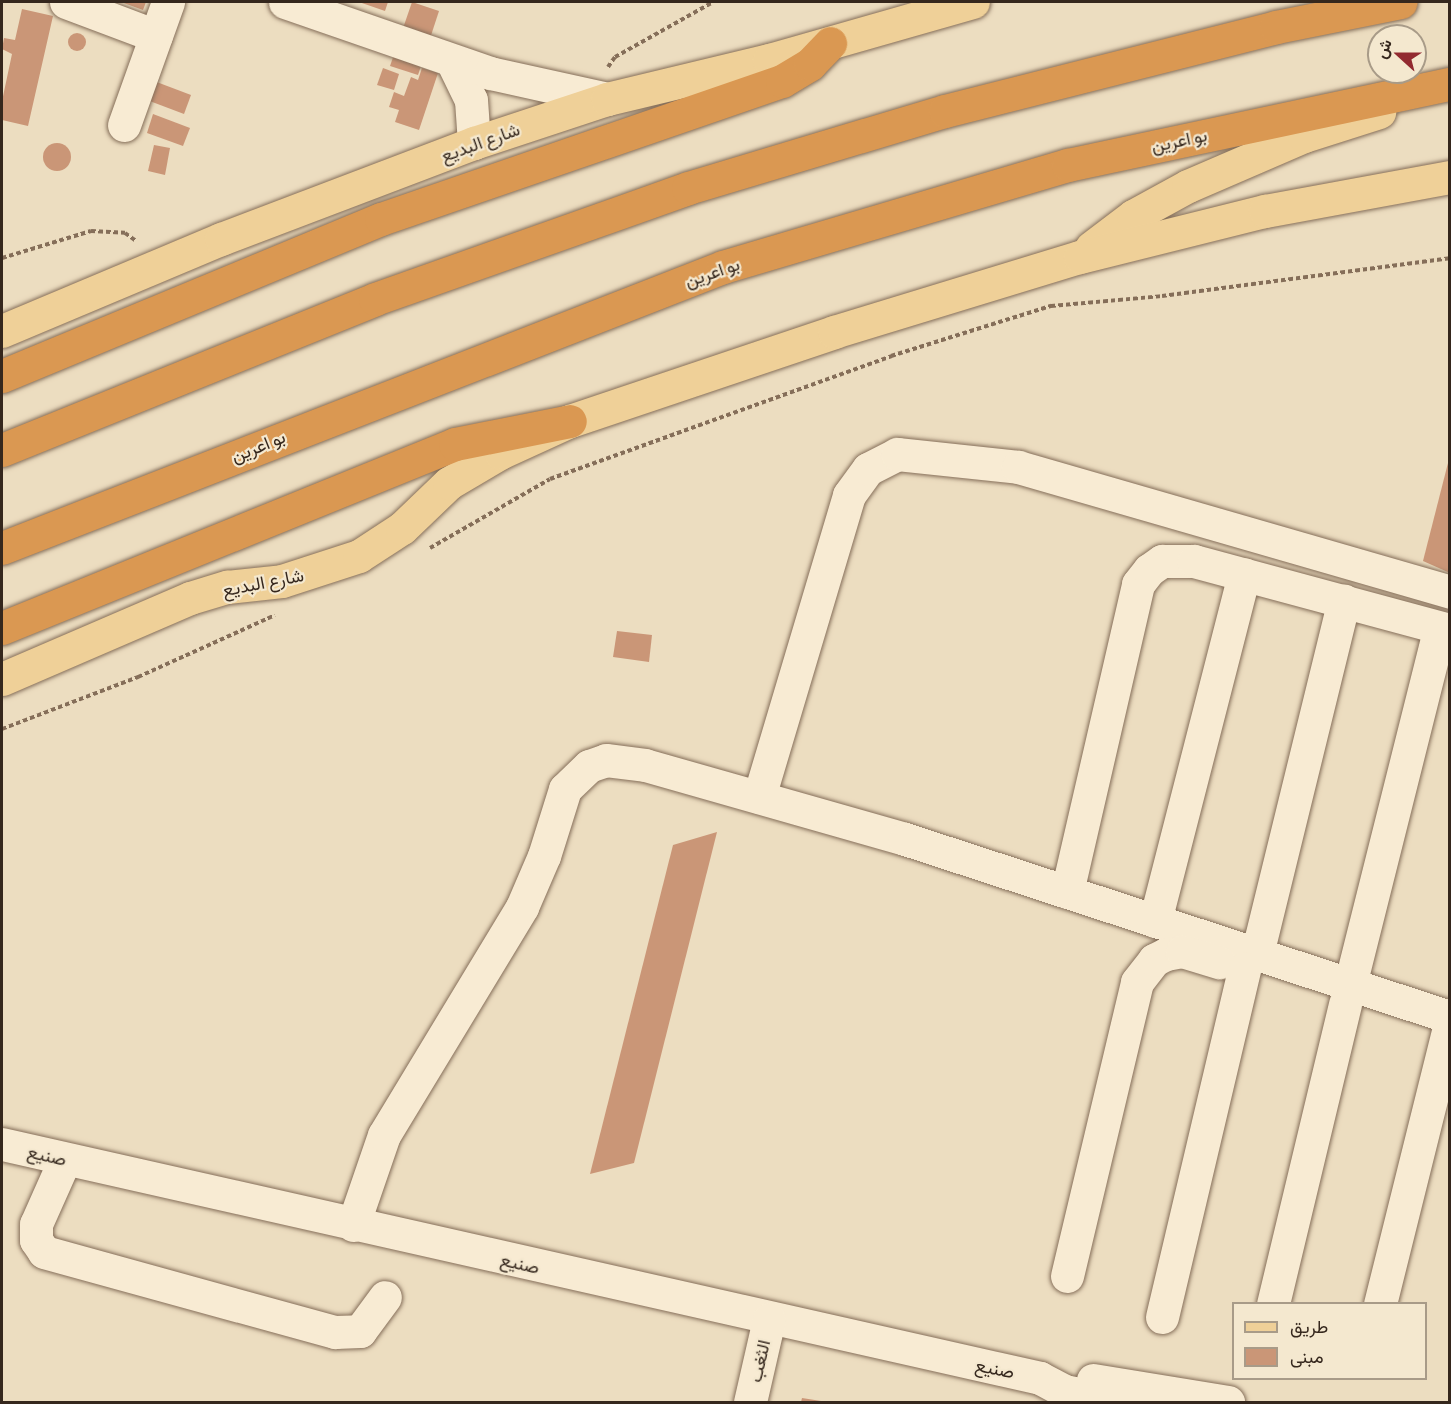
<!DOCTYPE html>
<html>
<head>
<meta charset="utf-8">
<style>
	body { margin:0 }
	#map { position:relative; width:1451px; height:1404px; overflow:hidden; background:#ecddc0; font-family:Literata,Vazirmatn,serif }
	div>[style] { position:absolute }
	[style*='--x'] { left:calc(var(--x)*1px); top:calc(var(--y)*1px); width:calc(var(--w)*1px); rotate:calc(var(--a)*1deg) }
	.building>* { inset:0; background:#ca9677 }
	.round { border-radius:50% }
	.path>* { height:4px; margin-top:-2px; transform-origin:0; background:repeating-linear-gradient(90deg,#856e59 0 4.5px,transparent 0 7.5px) }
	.roads { filter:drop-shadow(0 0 2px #856e59) drop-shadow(0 0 2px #856e59) }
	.minor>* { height:33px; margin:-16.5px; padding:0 16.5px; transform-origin:16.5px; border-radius:16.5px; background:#f8ebd3 }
	.major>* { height:33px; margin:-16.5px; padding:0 16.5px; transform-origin:16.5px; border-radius:16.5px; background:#efd098 }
	.highway>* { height:33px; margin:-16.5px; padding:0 16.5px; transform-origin:16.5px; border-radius:16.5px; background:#da9852 }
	span { translate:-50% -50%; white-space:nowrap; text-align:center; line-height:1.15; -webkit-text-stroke:4.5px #f4e8cf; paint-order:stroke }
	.street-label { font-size:18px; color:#35271d }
	.frame { position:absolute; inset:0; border:3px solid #35271d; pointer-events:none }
	.legend { position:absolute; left:1232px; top:1302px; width:195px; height:78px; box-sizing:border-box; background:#f4e8cf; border:2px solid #a89b88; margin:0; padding:8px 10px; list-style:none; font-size:18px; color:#35271d }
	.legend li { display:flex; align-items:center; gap:12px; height:30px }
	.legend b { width:30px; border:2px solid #a89b88 }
	.north { position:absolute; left:1367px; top:24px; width:60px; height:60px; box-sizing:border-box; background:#f4e8cf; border:2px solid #a89b88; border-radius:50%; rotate:291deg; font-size:16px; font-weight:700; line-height:24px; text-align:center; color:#35271d }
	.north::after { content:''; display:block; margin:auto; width:21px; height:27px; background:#922a30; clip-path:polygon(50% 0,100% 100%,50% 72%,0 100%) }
</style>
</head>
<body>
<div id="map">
	<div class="building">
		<i style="clip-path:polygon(121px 2px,146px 2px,143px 10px)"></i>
		<i style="clip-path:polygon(359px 2px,388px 2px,385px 11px)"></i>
		<i style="clip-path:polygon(412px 2px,439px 11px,418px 75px,390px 66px)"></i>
		<i style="clip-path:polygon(22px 9px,53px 16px,28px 126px,2px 120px,2px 101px,12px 54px,2px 49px,4px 38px,15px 40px)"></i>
		<i class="round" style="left:68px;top:33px;width:18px;height:18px"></i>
		<i style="clip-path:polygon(383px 68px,399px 74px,394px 90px,377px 85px)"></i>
		<i style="clip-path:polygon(422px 68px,438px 73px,419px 130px,395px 122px,399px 110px,389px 107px,394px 92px,404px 96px,411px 77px,418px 80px)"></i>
		<i style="clip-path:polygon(154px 81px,191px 95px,184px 114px,147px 100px)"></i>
		<i style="clip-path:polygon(153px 114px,190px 128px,183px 146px,147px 133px)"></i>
		<i class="round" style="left:43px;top:143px;width:28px;height:28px"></i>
		<i style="clip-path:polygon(154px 145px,170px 148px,165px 175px,148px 171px)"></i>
		<i style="clip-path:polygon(1449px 459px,1450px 459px,1450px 573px,1423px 561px)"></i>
		<i style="clip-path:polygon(617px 631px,652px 635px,649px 662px,613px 657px)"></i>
		<i style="clip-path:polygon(717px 832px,634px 1163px,590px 1174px,673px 845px)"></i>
		<i style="clip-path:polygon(802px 1398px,821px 1401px,821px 1402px,801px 1402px)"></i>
	</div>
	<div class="path">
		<i style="--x:608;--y:67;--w:12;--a:-55"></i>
		<i style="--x:615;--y:57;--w:112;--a:-29.3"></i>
		<i style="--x:2;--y:258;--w:93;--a:-16.9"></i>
		<i style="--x:91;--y:231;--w:34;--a:3"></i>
		<i style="--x:125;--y:233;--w:14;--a:36"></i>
		<i style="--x:430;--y:548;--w:138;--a:-29.9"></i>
		<i style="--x:550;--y:479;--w:363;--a:-19.8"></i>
		<i style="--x:891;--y:356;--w:168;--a:-17.4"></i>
		<i style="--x:1051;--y:306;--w:111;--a:-5.1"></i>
		<i style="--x:1162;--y:296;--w:290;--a:-7.5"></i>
		<i style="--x:2;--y:729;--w:146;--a:-20.9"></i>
		<i style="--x:138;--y:677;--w:150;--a:-24.3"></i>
	</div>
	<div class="roads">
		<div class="minor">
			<i style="--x:66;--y:2;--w:96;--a:20.7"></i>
			<i style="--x:285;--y:2;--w:217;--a:19.1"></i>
			<i style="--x:490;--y:73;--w:120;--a:12.5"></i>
			<i style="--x:452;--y:61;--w:43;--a:64"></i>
			<i style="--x:471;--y:100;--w:43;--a:86"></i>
			<i style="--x:124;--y:125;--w:131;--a:-70.3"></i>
			<i style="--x:759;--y:797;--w:315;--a:-73.4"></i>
			<i style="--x:849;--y:495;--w:32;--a:-54"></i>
			<i style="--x:868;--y:469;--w:33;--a:-27"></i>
			<i style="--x:897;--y:454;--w:122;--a:6.1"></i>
			<i style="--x:1018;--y:467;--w:450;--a:16.1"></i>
			<i style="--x:1067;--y:892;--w:316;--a:-77"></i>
			<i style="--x:1138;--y:584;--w:18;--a:-52"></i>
			<i style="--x:1149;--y:570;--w:16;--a:-35"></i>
			<i style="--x:1162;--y:561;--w:32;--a:0"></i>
			<i style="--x:1194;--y:561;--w:265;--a:15.1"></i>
			<i style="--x:1155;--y:921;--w:358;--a:-75.6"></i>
			<i style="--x:1257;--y:954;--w:364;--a:-76.2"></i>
			<i style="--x:1350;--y:985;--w:368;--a:-75.9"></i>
			<i style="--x:2;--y:1144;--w:1064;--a:12.7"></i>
			<i style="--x:1040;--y:1378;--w:27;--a:28"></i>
			<i style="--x:1064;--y:1391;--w:56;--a:11.3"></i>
			<i style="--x:65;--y:1159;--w:71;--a:114"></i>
			<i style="--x:36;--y:1224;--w:16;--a:90"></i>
			<i style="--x:36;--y:1240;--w:14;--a:56"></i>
			<i style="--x:44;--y:1252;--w:302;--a:15.4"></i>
			<i style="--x:335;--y:1332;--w:25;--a:-2"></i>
			<i style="--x:360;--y:1331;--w:42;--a:-53.7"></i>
			<i style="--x:353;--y:1225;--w:95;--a:-71"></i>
			<i style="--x:384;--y:1135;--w:267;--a:-58.8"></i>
			<i style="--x:522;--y:907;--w:56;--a:-66.7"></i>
			<i style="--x:544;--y:856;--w:70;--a:-72.6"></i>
			<i style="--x:565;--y:789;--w:33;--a:-44"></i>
			<i style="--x:589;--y:766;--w:18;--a:-19"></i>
			<i style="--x:606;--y:760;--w:39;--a:7"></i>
			<i style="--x:645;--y:765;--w:270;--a:15.9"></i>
			<i style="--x:905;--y:839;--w:573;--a:18.09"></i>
			<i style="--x:1067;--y:1276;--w:302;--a:-76.6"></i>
			<i style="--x:1137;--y:982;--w:28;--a:-52"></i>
			<i style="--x:1154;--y:960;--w:13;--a:-27"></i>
			<i style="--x:1166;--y:954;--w:16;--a:-11"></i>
			<i style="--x:1182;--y:951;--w:39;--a:17"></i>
			<i style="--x:1273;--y:1304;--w:309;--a:-76.5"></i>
			<i style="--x:1380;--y:1304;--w:290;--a:-76"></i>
			<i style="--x:1162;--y:1317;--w:358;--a:-76.7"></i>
			<i style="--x:1093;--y:1380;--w:137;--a:9.3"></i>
			<i style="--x:750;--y:1402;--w:85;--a:-77.1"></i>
		</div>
		<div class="major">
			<i style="--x:1091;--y:248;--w:53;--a:-37.3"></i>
			<i style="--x:1133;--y:216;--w:63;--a:-28.6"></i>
			<i style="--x:1188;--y:186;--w:126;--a:-23.3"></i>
			<i style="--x:1304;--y:136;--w:79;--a:-17.7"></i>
			<i style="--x:2;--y:331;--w:238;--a:-22.8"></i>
			<i style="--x:221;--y:239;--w:271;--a:-20.8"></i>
			<i style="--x:474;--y:143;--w:140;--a:-18.3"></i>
			<i style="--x:607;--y:99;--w:167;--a:-13.5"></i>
			<i style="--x:769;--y:60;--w:212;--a:-15.9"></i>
			<i style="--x:2;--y:679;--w:205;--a:-23.3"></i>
			<i style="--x:190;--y:598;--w:39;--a:-17"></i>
			<i style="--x:227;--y:587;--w:55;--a:-6.2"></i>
			<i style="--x:282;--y:581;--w:81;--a:-18"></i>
			<i style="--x:359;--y:556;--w:51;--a:-33.1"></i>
			<i style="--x:402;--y:528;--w:65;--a:-43.8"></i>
			<i style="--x:449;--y:483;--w:59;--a:-30.5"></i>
			<i style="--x:500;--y:453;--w:77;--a:-24.6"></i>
			<i style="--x:570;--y:421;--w:279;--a:-18.6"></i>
			<i style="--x:834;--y:332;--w:257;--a:-17"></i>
			<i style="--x:1080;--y:257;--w:191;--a:-14"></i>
			<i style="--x:1265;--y:211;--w:188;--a:-10.4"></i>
		</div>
		<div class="highway">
			<i style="--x:2;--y:376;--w:410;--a:-22.5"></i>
			<i style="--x:381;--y:219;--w:424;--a:-19"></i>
			<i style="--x:782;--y:81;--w:33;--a:-31"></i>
			<i style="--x:810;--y:64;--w:29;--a:-46"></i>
			<i style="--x:2;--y:450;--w:402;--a:-22"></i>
			<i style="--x:375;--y:299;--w:332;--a:-19.5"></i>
			<i style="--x:688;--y:188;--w:268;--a:-16.7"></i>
			<i style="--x:945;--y:111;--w:341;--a:-14.2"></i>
			<i style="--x:1276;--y:27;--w:127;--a:-11.3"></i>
			<i style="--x:2;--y:548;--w:774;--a:-21.29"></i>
			<i style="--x:723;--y:267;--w:360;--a:-16.5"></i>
			<i style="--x:1068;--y:165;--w:390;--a:-12"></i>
			<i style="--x:2;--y:628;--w:489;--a:-22.1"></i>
			<i style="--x:455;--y:444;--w:117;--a:-11.3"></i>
		</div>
	</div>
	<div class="street-label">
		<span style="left:1179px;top:140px;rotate:-12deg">بو اعرين</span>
		<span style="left:480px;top:142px;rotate:-20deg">شارع البديع</span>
		<span style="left:712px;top:272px;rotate:-19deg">بو اعرين</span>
		<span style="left:258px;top:446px;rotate:-22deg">بو اعرين</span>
		<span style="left:263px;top:582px;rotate:-11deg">شارع البديع</span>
		<span style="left:47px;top:1155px;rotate:13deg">صنيع</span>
		<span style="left:520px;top:1263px;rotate:13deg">صنيع</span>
		<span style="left:759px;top:1361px;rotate:-77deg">الثغب</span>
		<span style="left:995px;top:1368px;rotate:12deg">صنيع</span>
	</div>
	<div class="frame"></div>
	<ul class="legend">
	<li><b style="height:8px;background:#efd098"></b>طريق</li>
	<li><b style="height:16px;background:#ca9677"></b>مبنى</li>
	</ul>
	<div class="north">ش</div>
</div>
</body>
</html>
